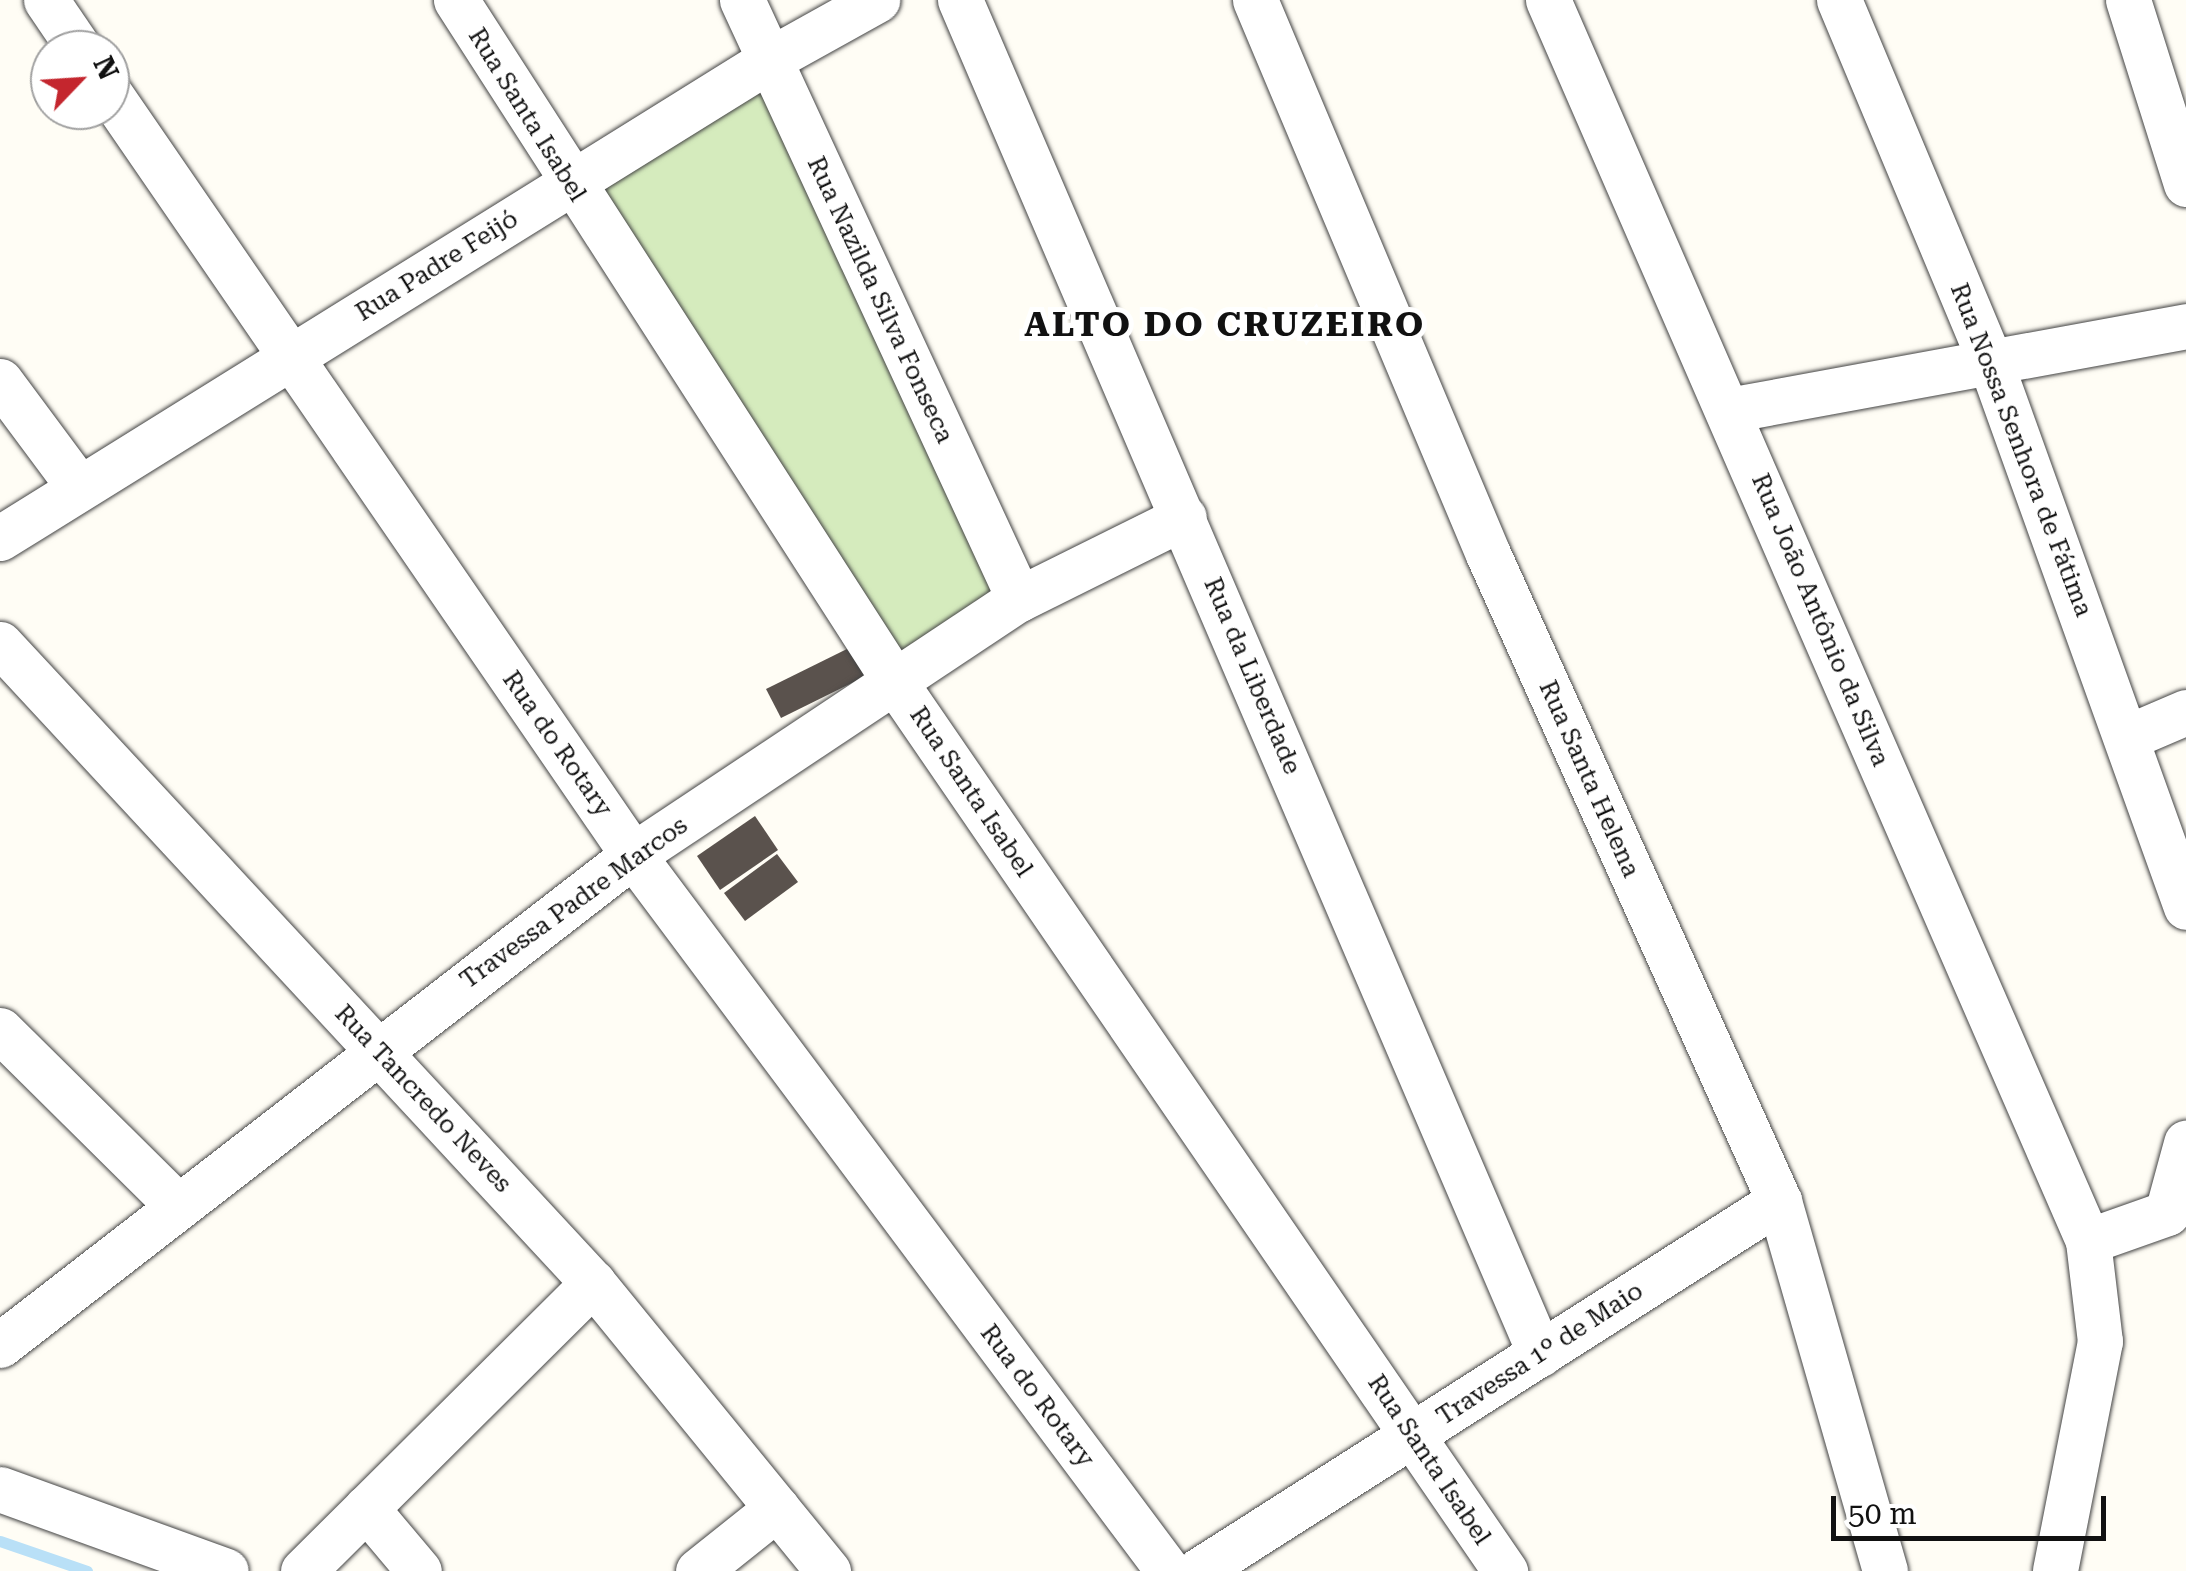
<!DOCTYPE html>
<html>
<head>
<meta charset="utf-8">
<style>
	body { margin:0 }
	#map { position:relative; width:2186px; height:1571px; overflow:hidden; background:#fffdf5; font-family:"Roboto Serif",serif }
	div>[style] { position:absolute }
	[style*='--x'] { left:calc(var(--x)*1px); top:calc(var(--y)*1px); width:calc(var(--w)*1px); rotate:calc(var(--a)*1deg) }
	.green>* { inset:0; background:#d5ebbd }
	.stream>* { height:11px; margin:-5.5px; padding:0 5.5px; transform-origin:5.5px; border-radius:5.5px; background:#b9e0f7 }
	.building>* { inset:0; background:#5a524d }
	.roads { filter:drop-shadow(0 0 2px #444) drop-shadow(0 0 2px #444) }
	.minor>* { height:45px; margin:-22.5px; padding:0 22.5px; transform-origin:22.5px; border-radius:22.5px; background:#fff }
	span { translate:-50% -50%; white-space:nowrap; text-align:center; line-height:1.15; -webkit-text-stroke:10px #fff; paint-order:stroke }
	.street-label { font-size:25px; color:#111 }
	.district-label { font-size:35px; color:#111; font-weight:700; letter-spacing:2.5px }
	.north { position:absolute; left:30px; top:30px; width:100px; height:100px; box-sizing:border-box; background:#fff; border:2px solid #a0a0a0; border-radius:50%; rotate:65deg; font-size:28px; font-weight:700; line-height:40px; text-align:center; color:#111 }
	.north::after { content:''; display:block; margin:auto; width:35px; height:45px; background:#c4262e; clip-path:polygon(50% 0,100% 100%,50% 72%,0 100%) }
	.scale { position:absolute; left:1831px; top:1496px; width:275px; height:45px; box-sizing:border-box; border:5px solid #111; border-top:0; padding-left:12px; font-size:30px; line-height:35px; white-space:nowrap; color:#111; -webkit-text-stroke:8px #fff; paint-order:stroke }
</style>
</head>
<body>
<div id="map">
	<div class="green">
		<i style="clip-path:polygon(762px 92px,1009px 594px,905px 664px,595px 190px)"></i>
	</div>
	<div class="stream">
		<i style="--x:0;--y:1541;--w:92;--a:19"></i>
	</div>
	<div class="building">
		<i style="clip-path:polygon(851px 647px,866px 676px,781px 718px,766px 689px)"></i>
		<i style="clip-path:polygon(755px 816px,778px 850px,720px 890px,697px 856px)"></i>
		<i style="clip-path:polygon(777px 854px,798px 882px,745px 921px,724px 893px)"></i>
	</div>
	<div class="roads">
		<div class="minor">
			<i style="--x:46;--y:0;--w:60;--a:55.8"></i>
			<i style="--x:456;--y:0;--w:815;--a:57.23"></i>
			<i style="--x:897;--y:685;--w:1075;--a:55.54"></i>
			<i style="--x:742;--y:0;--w:660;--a:65.18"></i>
			<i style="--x:960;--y:0;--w:1473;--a:66.81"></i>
			<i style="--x:1255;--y:0;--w:601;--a:67.19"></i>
			<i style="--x:1488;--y:554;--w:709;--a:65.78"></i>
			<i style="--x:1779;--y:1201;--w:385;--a:74"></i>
			<i style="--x:1548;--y:0;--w:1353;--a:66.48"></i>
			<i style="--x:2088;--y:1241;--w:101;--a:83.2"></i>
			<i style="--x:2100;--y:1341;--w:234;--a:101.1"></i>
			<i style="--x:1839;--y:0;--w:391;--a:67.3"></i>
			<i style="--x:1990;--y:361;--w:580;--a:70.25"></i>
			<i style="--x:2128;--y:0;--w:193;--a:72.5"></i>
			<i style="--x:110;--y:94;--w:923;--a:55.5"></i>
			<i style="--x:633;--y:855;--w:894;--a:53.23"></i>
			<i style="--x:0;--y:381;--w:131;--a:53.4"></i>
			<i style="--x:1729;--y:410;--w:465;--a:-10.4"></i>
			<i style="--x:0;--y:538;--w:905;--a:-31.86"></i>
			<i style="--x:769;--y:60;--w:124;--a:-29.1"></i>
			<i style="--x:0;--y:644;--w:872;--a:47.14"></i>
			<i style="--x:593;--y:1283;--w:372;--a:50.8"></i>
			<i style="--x:2130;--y:736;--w:61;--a:-23.2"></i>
			<i style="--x:0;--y:1030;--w:247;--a:44.7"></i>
			<i style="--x:2088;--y:1241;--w:84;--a:-19.5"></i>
			<i style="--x:2167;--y:1213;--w:73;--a:-74.8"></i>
			<i style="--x:0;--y:1345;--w:800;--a:-37.74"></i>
			<i style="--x:633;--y:855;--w:463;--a:-33.6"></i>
			<i style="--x:1019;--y:599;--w:184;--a:-26.4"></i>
			<i style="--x:0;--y:1489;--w:240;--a:19.9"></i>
			<i style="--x:366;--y:1508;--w:82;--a:49.9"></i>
			<i style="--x:303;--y:1571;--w:409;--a:-44.8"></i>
			<i style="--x:698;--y:1571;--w:101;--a:-38.6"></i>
			<i style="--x:1198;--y:1571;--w:689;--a:-32.49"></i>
		</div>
	</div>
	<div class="street-label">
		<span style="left:527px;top:115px;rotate:58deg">Rua Santa Isabel</span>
		<span style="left:437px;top:266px;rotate:-32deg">Rua Padre Feijó</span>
		<span style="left:880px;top:300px;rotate:65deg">Rua Nazilda Silva Fonseca</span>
		<span style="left:2021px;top:450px;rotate:69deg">Rua Nossa Senhora de Fátima</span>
		<span style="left:1820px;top:620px;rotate:67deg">Rua João Antônio da Silva</span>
		<span style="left:1252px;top:676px;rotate:67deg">Rua da Liberdade</span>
		<span style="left:557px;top:744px;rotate:55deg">Rua do Rotary</span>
		<span style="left:1589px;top:779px;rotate:66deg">Rua Santa Helena</span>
		<span style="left:971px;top:792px;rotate:56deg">Rua Santa Isabel</span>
		<span style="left:574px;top:903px;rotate:-36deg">Travessa Padre Marcos</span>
		<span style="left:423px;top:1099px;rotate:47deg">Rua Tancredo Neves</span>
		<span style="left:1540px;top:1354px;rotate:-33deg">Travessa 1º de Maio</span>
		<span style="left:1037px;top:1396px;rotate:53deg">Rua do Rotary</span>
		<span style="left:1429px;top:1460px;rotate:56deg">Rua Santa Isabel</span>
	</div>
	<div class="district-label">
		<span style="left:1225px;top:325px">ALTO DO CRUZEIRO</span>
	</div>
	<div class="north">N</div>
	<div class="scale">50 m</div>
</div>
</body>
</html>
